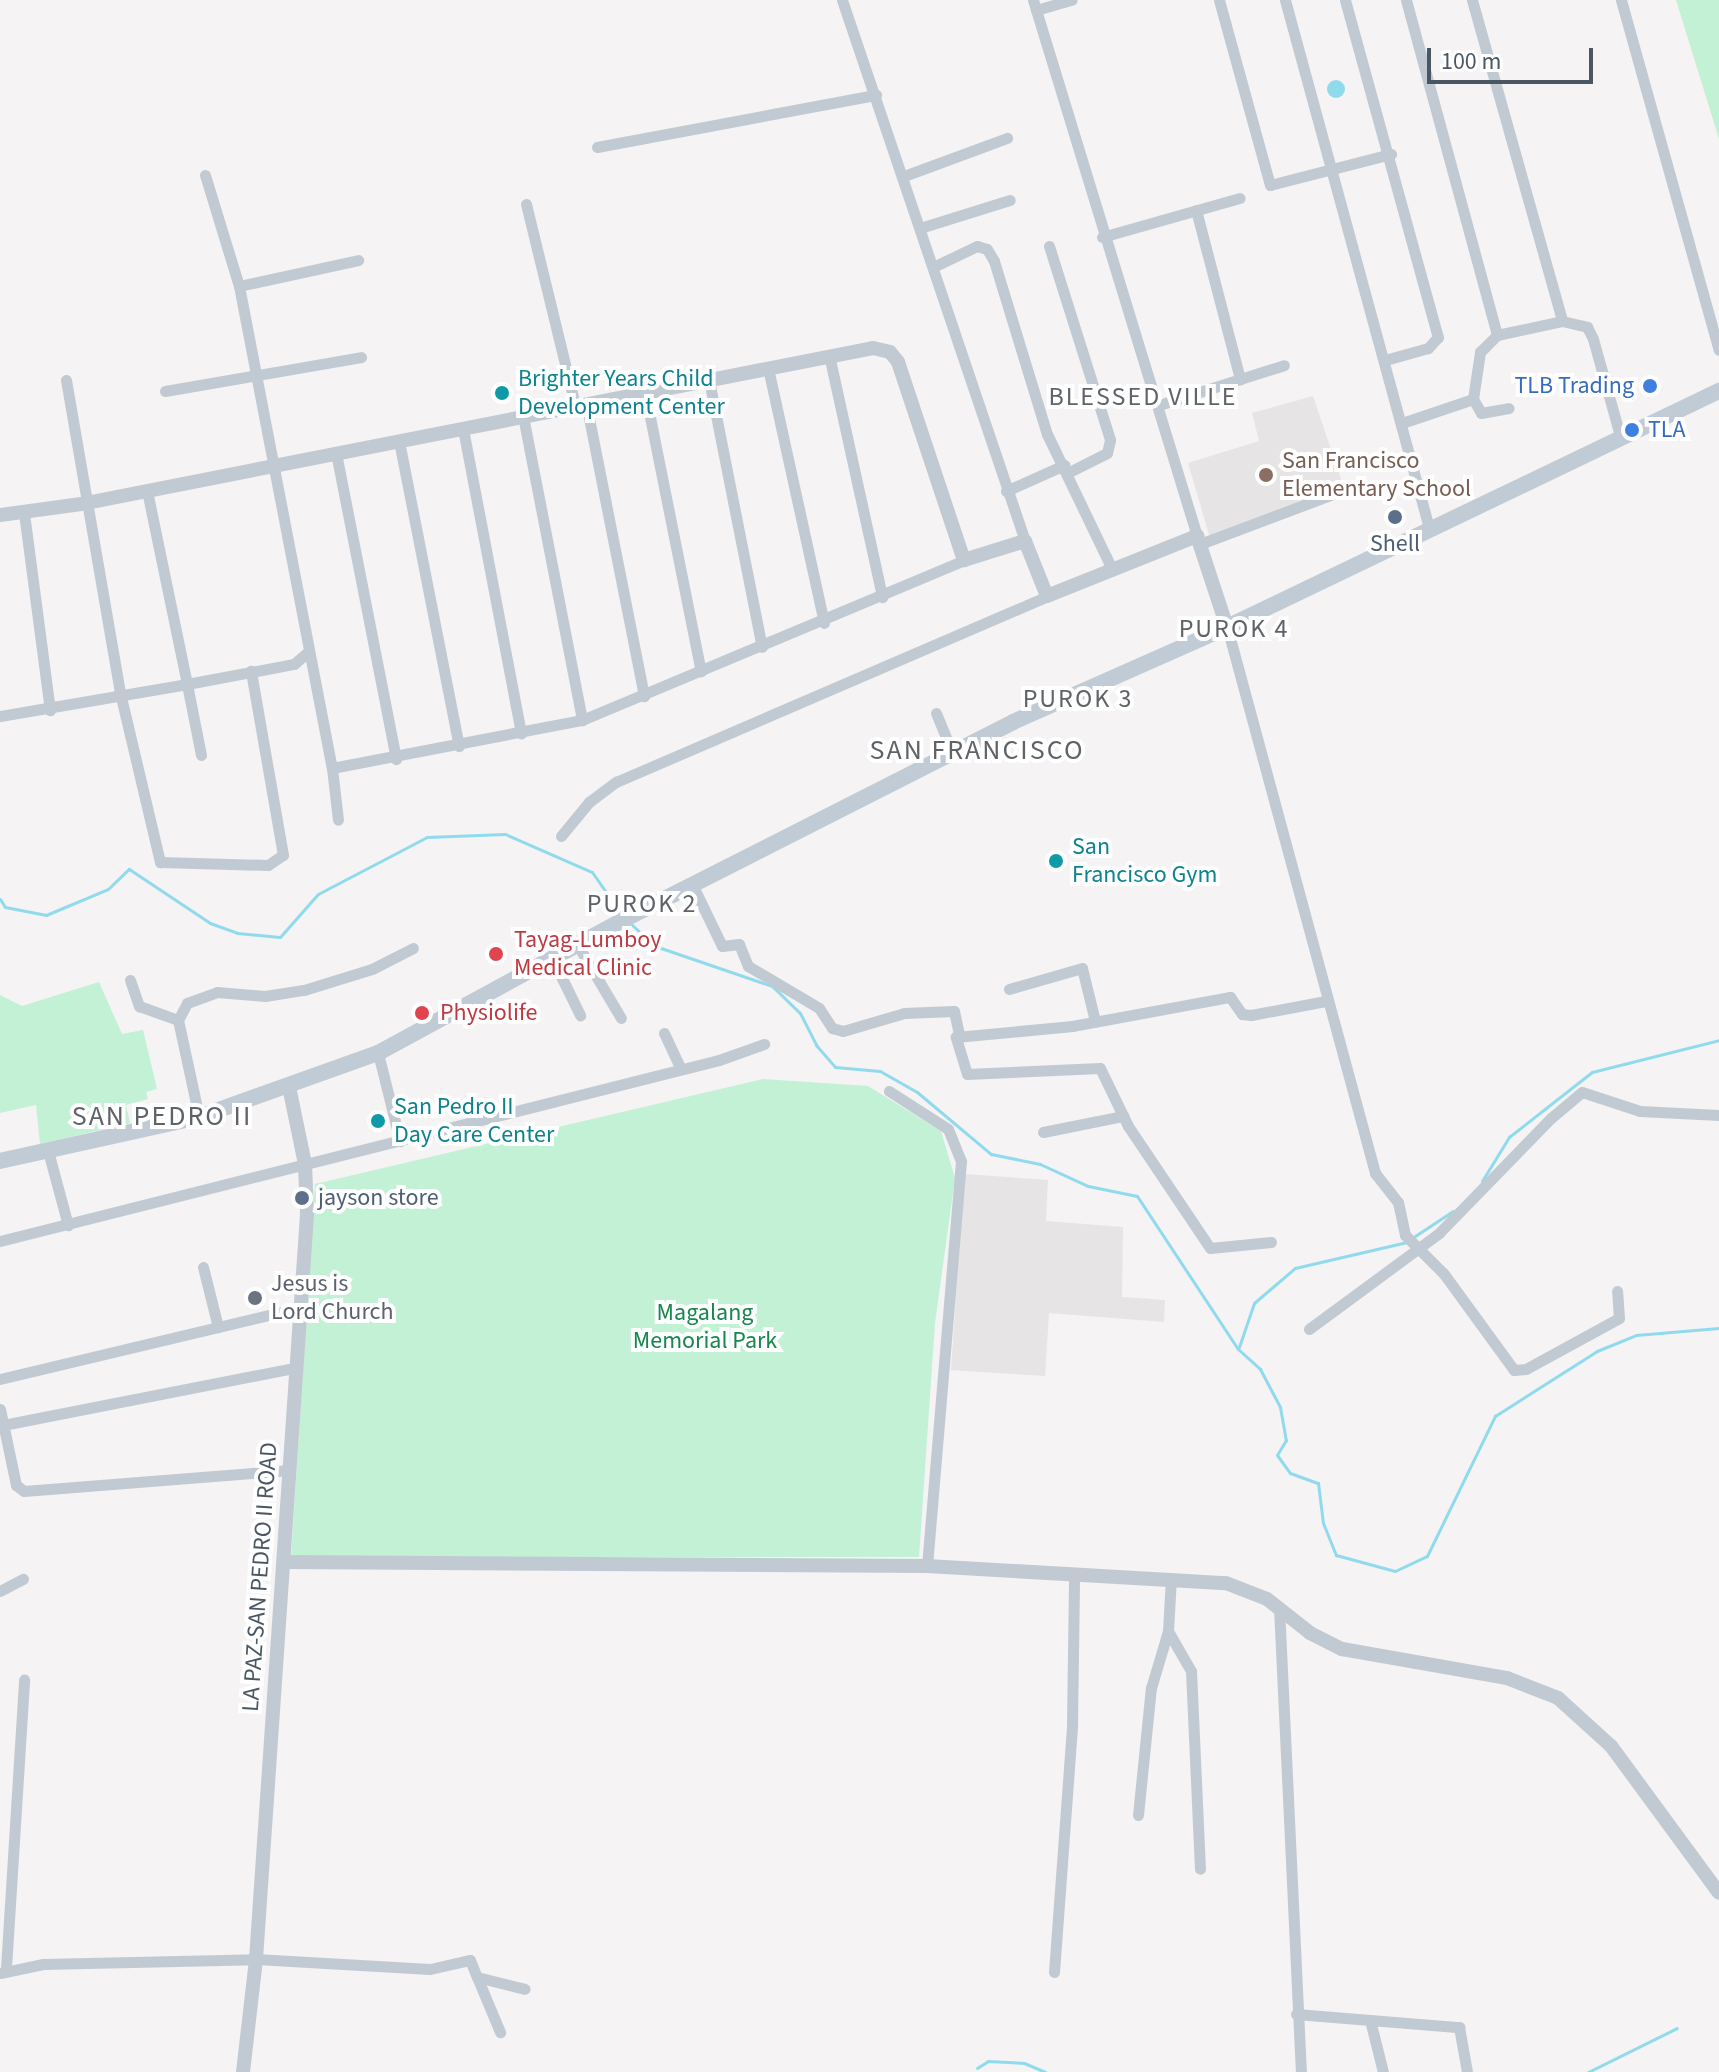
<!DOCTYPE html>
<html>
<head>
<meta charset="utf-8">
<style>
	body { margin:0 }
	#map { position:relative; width:1719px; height:2072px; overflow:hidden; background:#f5f3f3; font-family:"Source Sans 3",sans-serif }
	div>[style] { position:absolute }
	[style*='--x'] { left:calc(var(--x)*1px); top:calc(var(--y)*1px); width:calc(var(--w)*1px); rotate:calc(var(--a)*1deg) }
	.education>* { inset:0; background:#e6e4e5 }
	.green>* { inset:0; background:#c3f1d5 }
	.water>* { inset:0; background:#90daee }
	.round { border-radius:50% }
	.stream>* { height:3px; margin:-1.5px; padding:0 1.5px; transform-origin:1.5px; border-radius:1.5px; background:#90daee }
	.minor>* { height:11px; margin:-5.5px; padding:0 5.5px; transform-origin:5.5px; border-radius:5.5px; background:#c1cad2 }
	.tertiary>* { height:14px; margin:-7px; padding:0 7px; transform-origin:7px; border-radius:7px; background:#c1cad2 }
	.secondary>* { height:16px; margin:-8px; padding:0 8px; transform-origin:8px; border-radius:8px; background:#c1cbd6 }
	.dots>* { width:22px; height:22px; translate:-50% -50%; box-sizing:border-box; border:4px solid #fff; border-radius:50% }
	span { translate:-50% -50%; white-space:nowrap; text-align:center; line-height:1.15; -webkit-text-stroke:8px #fff; paint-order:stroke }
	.culture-label { font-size:24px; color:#0d838f }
	.left { translate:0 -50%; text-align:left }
	.shop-label { font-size:24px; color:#366cbe }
	.right { translate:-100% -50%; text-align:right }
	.education-label { font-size:24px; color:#785e54 }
	.service-label { font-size:24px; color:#4e5e75 }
	.health-label { font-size:24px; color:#be3a42 }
	.worship-label { font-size:24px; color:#5b616d }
	.park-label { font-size:24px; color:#17864f }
	.street-label { font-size:24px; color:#4a5661 }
	.neighbourhood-label { font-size:26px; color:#5f6368; letter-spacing:2px }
	.quarter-label { font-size:28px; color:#5f6368; letter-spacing:2px }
	.scale { position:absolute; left:1427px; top:48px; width:166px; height:36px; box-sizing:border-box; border:4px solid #4a5661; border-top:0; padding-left:10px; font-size:24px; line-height:28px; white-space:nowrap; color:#4a5661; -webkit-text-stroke:6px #fff; paint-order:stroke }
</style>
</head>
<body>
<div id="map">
	<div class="education">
		<i style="clip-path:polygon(1313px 396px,1344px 488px,1210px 538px,1188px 463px,1259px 441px,1252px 413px)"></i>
		<i style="clip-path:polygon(964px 1174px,1048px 1180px,1046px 1221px,1123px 1227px,1122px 1297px,1165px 1300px,1164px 1322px,1049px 1313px,1045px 1376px,951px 1370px)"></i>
	</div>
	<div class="green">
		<i style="clip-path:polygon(1676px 0,1719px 0,1719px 139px)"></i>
		<i style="clip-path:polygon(99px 982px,122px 1034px,143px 1030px,157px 1089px,146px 1092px,148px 1099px,126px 1105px,130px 1123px,40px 1144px,36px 1105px,0 1113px,0 995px,22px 1006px)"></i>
		<i style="clip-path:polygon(763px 1079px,868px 1086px,941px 1131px,955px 1178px,935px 1323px,919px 1557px,291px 1557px,315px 1184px)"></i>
	</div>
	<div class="water">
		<i class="round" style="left:1327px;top:80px;width:18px;height:18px"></i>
	</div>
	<div class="stream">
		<i style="--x:0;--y:899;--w:9;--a:58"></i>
		<i style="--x:5;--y:907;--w:42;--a:11"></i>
		<i style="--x:46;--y:915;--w:67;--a:-22.8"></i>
		<i style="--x:108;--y:889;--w:29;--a:-44"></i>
		<i style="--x:129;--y:869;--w:97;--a:33.7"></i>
		<i style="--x:210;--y:923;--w:29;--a:20"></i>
		<i style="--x:237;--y:933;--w:43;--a:5.3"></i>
		<i style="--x:280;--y:937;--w:57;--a:-48.5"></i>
		<i style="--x:318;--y:894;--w:123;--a:-27.6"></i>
		<i style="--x:427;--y:837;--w:78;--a:-2.2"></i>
		<i style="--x:505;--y:834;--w:95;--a:23.6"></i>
		<i style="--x:592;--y:872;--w:52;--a:55.1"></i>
		<i style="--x:630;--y:923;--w:34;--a:43"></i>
		<i style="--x:655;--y:946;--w:124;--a:18.9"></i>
		<i style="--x:772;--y:986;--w:39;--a:44"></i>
		<i style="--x:800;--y:1013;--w:36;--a:63"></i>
		<i style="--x:816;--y:1045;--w:29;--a:49"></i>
		<i style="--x:835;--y:1067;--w:45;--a:5.1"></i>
		<i style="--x:880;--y:1071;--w:43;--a:29.6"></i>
		<i style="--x:917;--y:1092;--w:97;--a:40"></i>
		<i style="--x:991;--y:1154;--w:50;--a:11.5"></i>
		<i style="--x:1040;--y:1164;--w:53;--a:24.6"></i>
		<i style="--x:1088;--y:1186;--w:50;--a:11.5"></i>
		<i style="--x:1137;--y:1196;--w:183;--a:56.6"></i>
		<i style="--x:1238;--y:1349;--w:30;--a:42"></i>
		<i style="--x:1260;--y:1369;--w:43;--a:62.2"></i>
		<i style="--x:1280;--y:1407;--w:34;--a:80"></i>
		<i style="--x:1286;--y:1440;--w:17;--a:121"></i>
		<i style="--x:1277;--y:1455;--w:22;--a:54"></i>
		<i style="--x:1290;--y:1473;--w:30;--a:20"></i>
		<i style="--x:1318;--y:1483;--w:40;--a:82.9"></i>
		<i style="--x:1323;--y:1523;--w:35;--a:68"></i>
		<i style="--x:1336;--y:1555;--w:61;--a:15.2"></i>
		<i style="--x:1395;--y:1571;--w:35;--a:-25"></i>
		<i style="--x:1427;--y:1556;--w:156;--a:-64.1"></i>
		<i style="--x:1495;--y:1416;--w:121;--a:-32.5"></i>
		<i style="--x:1597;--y:1351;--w:42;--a:-22.3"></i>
		<i style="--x:1636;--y:1335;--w:83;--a:-4.8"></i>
		<i style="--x:1482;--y:1181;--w:52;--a:-58.5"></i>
		<i style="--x:1509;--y:1137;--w:105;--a:-38.1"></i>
		<i style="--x:1592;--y:1072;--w:131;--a:-14.1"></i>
		<i style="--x:1412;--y:1238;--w:49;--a:-33.4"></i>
		<i style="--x:1239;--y:1347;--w:46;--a:-71.2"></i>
		<i style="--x:1254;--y:1303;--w:54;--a:-40.5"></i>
		<i style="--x:1295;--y:1268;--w:115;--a:-13.1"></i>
		<i style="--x:977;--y:2068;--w:13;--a:-32"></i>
		<i style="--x:988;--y:2061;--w:36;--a:3"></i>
		<i style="--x:1024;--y:2063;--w:23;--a:23"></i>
		<i style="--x:1588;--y:2072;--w:99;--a:-26.3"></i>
	</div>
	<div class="minor">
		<i style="--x:842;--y:0;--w:571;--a:71.31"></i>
		<i style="--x:1033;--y:0;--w:561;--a:72.99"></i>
		<i style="--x:1219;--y:0;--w:192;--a:74.6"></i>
		<i style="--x:1270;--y:185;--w:125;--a:-14.4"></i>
		<i style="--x:1285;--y:0;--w:547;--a:74.74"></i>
		<i style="--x:1345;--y:0;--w:350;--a:74.6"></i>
		<i style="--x:1438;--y:337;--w:15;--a:132"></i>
		<i style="--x:1428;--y:348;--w:45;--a:164.4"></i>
		<i style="--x:1406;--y:0;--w:347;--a:74.8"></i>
		<i style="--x:1472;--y:0;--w:333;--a:74.3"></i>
		<i style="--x:1621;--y:0;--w:363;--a:74.4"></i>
		<i style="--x:1036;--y:10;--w:37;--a:-16"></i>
		<i style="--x:597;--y:147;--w:284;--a:-10.6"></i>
		<i style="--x:205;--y:175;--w:116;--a:73"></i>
		<i style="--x:239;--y:286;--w:491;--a:79.1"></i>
		<i style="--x:332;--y:768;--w:255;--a:-10.9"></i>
		<i style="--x:582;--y:720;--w:414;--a:-22.7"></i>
		<i style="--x:904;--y:176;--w:110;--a:-20.3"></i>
		<i style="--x:526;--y:204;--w:207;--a:76.3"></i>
		<i style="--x:1196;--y:210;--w:175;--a:75.4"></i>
		<i style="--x:920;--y:228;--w:94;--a:-17.3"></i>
		<i style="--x:1102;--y:237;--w:143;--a:-15.8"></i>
		<i style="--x:1049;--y:246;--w:203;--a:72.5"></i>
		<i style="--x:1110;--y:440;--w:13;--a:103"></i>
		<i style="--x:1107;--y:453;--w:42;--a:153.4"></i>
		<i style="--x:933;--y:267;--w:49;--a:-25.5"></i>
		<i style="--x:977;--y:246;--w:10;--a:17"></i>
		<i style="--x:987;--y:249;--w:14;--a:60"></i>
		<i style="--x:994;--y:261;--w:181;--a:73"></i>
		<i style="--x:1047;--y:434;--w:150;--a:64.3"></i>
		<i style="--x:239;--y:286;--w:122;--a:-12.3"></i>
		<i style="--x:829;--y:355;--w:248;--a:77.6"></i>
		<i style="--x:768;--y:368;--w:261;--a:77.6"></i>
		<i style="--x:66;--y:380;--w:322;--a:80.2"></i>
		<i style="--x:121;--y:697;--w:170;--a:76.7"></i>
		<i style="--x:160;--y:862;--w:108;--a:1.6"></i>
		<i style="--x:268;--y:865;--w:18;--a:-34"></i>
		<i style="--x:283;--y:855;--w:187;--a:-99.9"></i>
		<i style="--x:709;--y:380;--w:272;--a:78.8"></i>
		<i style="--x:165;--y:391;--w:199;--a:-9.8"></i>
		<i style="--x:645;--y:392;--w:285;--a:78.7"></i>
		<i style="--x:1473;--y:399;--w:16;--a:60"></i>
		<i style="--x:1481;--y:413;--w:28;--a:-10"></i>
		<i style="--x:586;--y:403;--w:299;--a:78.8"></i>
		<i style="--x:1159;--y:405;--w:131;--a:-17.7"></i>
		<i style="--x:523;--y:416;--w:310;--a:79"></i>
		<i style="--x:1402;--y:423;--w:75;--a:-18.7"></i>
		<i style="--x:1473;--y:399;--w:48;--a:-81.5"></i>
		<i style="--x:1480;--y:352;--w:24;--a:-45"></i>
		<i style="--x:1497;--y:335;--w:66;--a:-12.2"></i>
		<i style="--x:1562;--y:321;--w:26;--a:13"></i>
		<i style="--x:1587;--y:327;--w:13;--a:63"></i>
		<i style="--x:1593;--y:339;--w:101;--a:74.4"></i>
		<i style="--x:463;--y:429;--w:310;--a:79.2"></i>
		<i style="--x:399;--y:441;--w:311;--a:78.9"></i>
		<i style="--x:336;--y:453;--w:312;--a:78.9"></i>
		<i style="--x:1006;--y:491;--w:64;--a:-24.1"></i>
		<i style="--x:24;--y:513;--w:199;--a:82.5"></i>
		<i style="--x:1200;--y:544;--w:156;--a:-20.6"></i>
		<i style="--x:1227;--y:627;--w:566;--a:74.83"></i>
		<i style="--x:1375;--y:1173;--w:37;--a:52"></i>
		<i style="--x:1398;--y:1202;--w:34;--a:78"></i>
		<i style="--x:1405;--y:1235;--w:55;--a:45"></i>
		<i style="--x:1444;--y:1274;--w:119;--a:53.9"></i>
		<i style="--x:1514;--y:1370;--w:12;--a:-5"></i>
		<i style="--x:1526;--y:1369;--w:106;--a:-28.7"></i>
		<i style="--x:1619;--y:1318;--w:27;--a:-94"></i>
		<i style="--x:936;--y:713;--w:42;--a:67.7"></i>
		<i style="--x:0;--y:716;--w:190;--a:-9.7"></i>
		<i style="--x:187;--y:684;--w:197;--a:-101.7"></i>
		<i style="--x:201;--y:755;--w:72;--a:-101.2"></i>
		<i style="--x:187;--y:684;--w:109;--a:-10.6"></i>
		<i style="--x:294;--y:664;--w:20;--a:-41"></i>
		<i style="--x:332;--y:768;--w:52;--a:83.4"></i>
		<i style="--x:561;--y:836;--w:44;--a:-50.5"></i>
		<i style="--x:589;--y:802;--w:34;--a:-37"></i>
		<i style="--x:616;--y:782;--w:469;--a:-23.3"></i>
		<i style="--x:692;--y:884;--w:69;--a:64.2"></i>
		<i style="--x:722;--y:946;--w:17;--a:-7"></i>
		<i style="--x:739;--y:944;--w:24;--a:68"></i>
		<i style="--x:748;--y:966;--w:82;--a:30.6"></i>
		<i style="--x:819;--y:1008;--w:24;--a:57"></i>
		<i style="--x:832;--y:1028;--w:11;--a:15"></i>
		<i style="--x:843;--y:1031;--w:64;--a:-16.4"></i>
		<i style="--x:904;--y:1013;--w:50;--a:-2.3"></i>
		<i style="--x:954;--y:1011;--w:25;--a:78"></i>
		<i style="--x:577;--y:944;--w:86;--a:59.3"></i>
		<i style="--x:552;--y:958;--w:64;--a:63.8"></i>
		<i style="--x:130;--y:980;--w:28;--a:71"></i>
		<i style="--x:139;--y:1006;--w:41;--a:19.7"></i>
		<i style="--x:1009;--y:989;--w:76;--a:-16"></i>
		<i style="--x:1082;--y:968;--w:55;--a:76.2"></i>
		<i style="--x:664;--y:1033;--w:38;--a:65"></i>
		<i style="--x:378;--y:1053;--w:91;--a:76"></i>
		<i style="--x:889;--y:1091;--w:70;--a:32.8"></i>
		<i style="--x:948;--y:1129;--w:35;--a:68"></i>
		<i style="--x:961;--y:1161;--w:406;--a:94.8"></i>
		<i style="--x:199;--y:1117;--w:99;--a:-102.2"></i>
		<i style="--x:178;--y:1020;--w:19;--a:-62"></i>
		<i style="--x:187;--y:1003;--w:32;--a:-20"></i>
		<i style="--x:217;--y:992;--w:48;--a:4.8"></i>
		<i style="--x:265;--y:996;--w:39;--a:-9"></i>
		<i style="--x:304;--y:990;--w:71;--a:-17.2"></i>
		<i style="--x:372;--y:969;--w:46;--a:-27.1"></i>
		<i style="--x:1043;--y:1132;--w:82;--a:-11.3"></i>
		<i style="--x:48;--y:1151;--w:77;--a:74.9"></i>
		<i style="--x:0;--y:1241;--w:741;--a:-14.13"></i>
		<i style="--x:719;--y:1060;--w:48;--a:-19.6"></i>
		<i style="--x:1271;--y:1242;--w:61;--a:174.4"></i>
		<i style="--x:1210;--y:1248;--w:147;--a:-123.9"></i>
		<i style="--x:1128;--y:1126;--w:64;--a:-115.8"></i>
		<i style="--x:1100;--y:1068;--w:133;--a:177.4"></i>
		<i style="--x:967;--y:1074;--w:39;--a:-107"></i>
		<i style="--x:956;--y:1037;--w:117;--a:-5.4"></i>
		<i style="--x:1072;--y:1026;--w:161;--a:-10.4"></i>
		<i style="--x:1230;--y:997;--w:21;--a:55"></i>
		<i style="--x:1242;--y:1014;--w:9;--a:6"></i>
		<i style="--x:1251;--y:1015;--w:76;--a:-10.6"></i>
		<i style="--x:203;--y:1267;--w:62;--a:76"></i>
		<i style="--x:1309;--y:1329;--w:162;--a:-36.4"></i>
		<i style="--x:1439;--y:1233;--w:161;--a:-45.8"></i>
		<i style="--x:1551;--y:1118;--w:40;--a:-40"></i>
		<i style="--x:1582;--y:1092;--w:61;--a:18.1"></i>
		<i style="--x:1640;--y:1111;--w:79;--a:2.9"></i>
		<i style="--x:0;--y:1379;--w:307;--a:-13.4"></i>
		<i style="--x:0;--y:1409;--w:78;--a:78.1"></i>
		<i style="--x:16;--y:1485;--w:10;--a:37"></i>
		<i style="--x:24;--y:1491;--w:267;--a:-4.5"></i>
		<i style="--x:3;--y:1425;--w:297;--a:-11.1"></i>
		<i style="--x:0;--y:1591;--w:26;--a:-28"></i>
		<i style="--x:1279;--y:1607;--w:466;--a:87.3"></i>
		<i style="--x:1168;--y:1631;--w:46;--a:60.1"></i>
		<i style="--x:1191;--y:1671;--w:198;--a:87.4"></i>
		<i style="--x:1138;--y:1815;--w:128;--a:-84.2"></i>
		<i style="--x:1151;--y:1688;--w:59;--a:-73.4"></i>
		<i style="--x:1168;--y:1631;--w:53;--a:-86.8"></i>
		<i style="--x:6;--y:1968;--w:289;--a:-86.4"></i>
		<i style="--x:1054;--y:1972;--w:248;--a:-85.8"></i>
		<i style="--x:1072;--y:1725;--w:152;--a:-89.2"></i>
		<i style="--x:0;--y:1973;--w:44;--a:-11.8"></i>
		<i style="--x:43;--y:1964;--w:213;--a:-1.3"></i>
		<i style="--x:256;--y:1959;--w:174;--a:3.3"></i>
		<i style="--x:430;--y:1969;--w:41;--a:-12.7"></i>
		<i style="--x:470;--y:1960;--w:18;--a:68"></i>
		<i style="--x:477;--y:1977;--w:49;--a:14"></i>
		<i style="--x:477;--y:1977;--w:60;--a:67.3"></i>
		<i style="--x:1296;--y:2014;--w:164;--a:4.6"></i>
		<i style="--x:1459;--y:2027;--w:46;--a:79.9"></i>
		<i style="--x:1370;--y:2020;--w:54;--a:76"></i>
	</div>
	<div class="tertiary">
		<i style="--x:0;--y:515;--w:82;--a:-7.7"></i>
		<i style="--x:81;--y:504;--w:807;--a:-11.14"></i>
		<i style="--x:873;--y:348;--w:17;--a:13"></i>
		<i style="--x:890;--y:352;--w:13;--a:51"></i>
		<i style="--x:898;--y:362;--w:209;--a:71.6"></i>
		<i style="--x:964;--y:560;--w:64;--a:-17.3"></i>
		<i style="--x:1025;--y:541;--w:59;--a:68.2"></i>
		<i style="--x:1047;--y:596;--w:162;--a:-21.8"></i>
		<i style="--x:1197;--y:536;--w:96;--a:71.8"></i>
		<i style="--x:284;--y:1562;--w:643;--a:0.36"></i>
		<i style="--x:927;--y:1566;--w:299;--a:3.3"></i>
		<i style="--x:1226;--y:1583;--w:44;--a:21.3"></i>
		<i style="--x:1267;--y:1599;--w:55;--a:38.3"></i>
		<i style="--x:1310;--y:1633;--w:36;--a:27"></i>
		<i style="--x:1342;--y:1649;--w:168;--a:10"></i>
		<i style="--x:1507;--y:1678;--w:55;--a:21.4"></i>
		<i style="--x:1558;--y:1698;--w:72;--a:42.2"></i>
		<i style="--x:1611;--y:1746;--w:182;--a:53.7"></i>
		<i style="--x:243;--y:2072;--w:114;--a:-83.4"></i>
		<i style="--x:256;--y:1959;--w:747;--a:-86.08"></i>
		<i style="--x:307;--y:1214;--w:50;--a:-92.3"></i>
		<i style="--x:305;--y:1164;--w:79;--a:-101.7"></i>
	</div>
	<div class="secondary">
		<i style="--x:0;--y:1161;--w:204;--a:-12.5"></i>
		<i style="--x:199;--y:1117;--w:190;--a:-19.7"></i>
		<i style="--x:378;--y:1053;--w:274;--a:-28.5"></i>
		<i style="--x:619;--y:922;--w:442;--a:-26.9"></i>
		<i style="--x:1013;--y:722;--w:234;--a:-23.9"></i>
		<i style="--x:1227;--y:627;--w:546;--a:-25.63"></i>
	</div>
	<div class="dots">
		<i style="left:1650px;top:386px;background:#3f7fe0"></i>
		<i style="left:502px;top:393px;background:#0f9aa8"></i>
		<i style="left:1632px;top:430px;background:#3f7fe0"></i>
		<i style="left:1266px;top:475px;background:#8d6e63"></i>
		<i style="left:1395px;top:517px;background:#5c6f8a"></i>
		<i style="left:1056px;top:861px;background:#0f9aa8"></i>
		<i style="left:496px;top:954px;background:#e0444e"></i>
		<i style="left:422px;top:1013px;background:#e0444e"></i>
		<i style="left:378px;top:1121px;background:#0f9aa8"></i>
		<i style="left:302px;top:1198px;background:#5c6f8a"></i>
		<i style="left:255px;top:1298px;background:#6b7280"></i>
	</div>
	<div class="culture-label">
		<span class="left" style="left:518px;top:393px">Brighter Years Child<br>Development Center</span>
		<span class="left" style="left:1072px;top:861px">San<br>Francisco Gym</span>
		<span class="left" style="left:394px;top:1121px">San Pedro II<br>Day Care Center</span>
	</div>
	<div class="shop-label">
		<span class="right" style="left:1634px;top:386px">TLB Trading</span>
		<span class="left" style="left:1648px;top:430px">TLA</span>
	</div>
	<div class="education-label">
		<span class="left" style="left:1282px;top:475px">San Francisco<br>Elementary School</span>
	</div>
	<div class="service-label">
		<span style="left:1395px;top:544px">Shell</span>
		<span class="left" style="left:318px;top:1198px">jayson store</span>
	</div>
	<div class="health-label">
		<span class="left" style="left:514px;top:954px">Tayag-Lumboy<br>Medical Clinic</span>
		<span class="left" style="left:440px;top:1013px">Physiolife</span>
	</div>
	<div class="worship-label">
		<span class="left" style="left:271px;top:1298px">Jesus is<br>Lord Church</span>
	</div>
	<div class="park-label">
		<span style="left:705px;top:1327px">Magalang<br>Memorial Park</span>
	</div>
	<div class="street-label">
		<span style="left:260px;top:1577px;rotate:-86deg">LA PAZ-SAN PEDRO II ROAD</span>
	</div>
	<div class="neighbourhood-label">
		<span style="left:1143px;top:397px">BLESSED VILLE</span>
		<span style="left:1234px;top:629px">PUROK 4</span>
		<span style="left:1078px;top:699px">PUROK 3</span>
		<span style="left:642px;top:904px">PUROK 2</span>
	</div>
	<div class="quarter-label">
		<span style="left:977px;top:750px">SAN FRANCISCO</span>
		<span style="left:162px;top:1116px">SAN PEDRO II</span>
	</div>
	<div class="scale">100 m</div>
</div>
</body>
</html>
